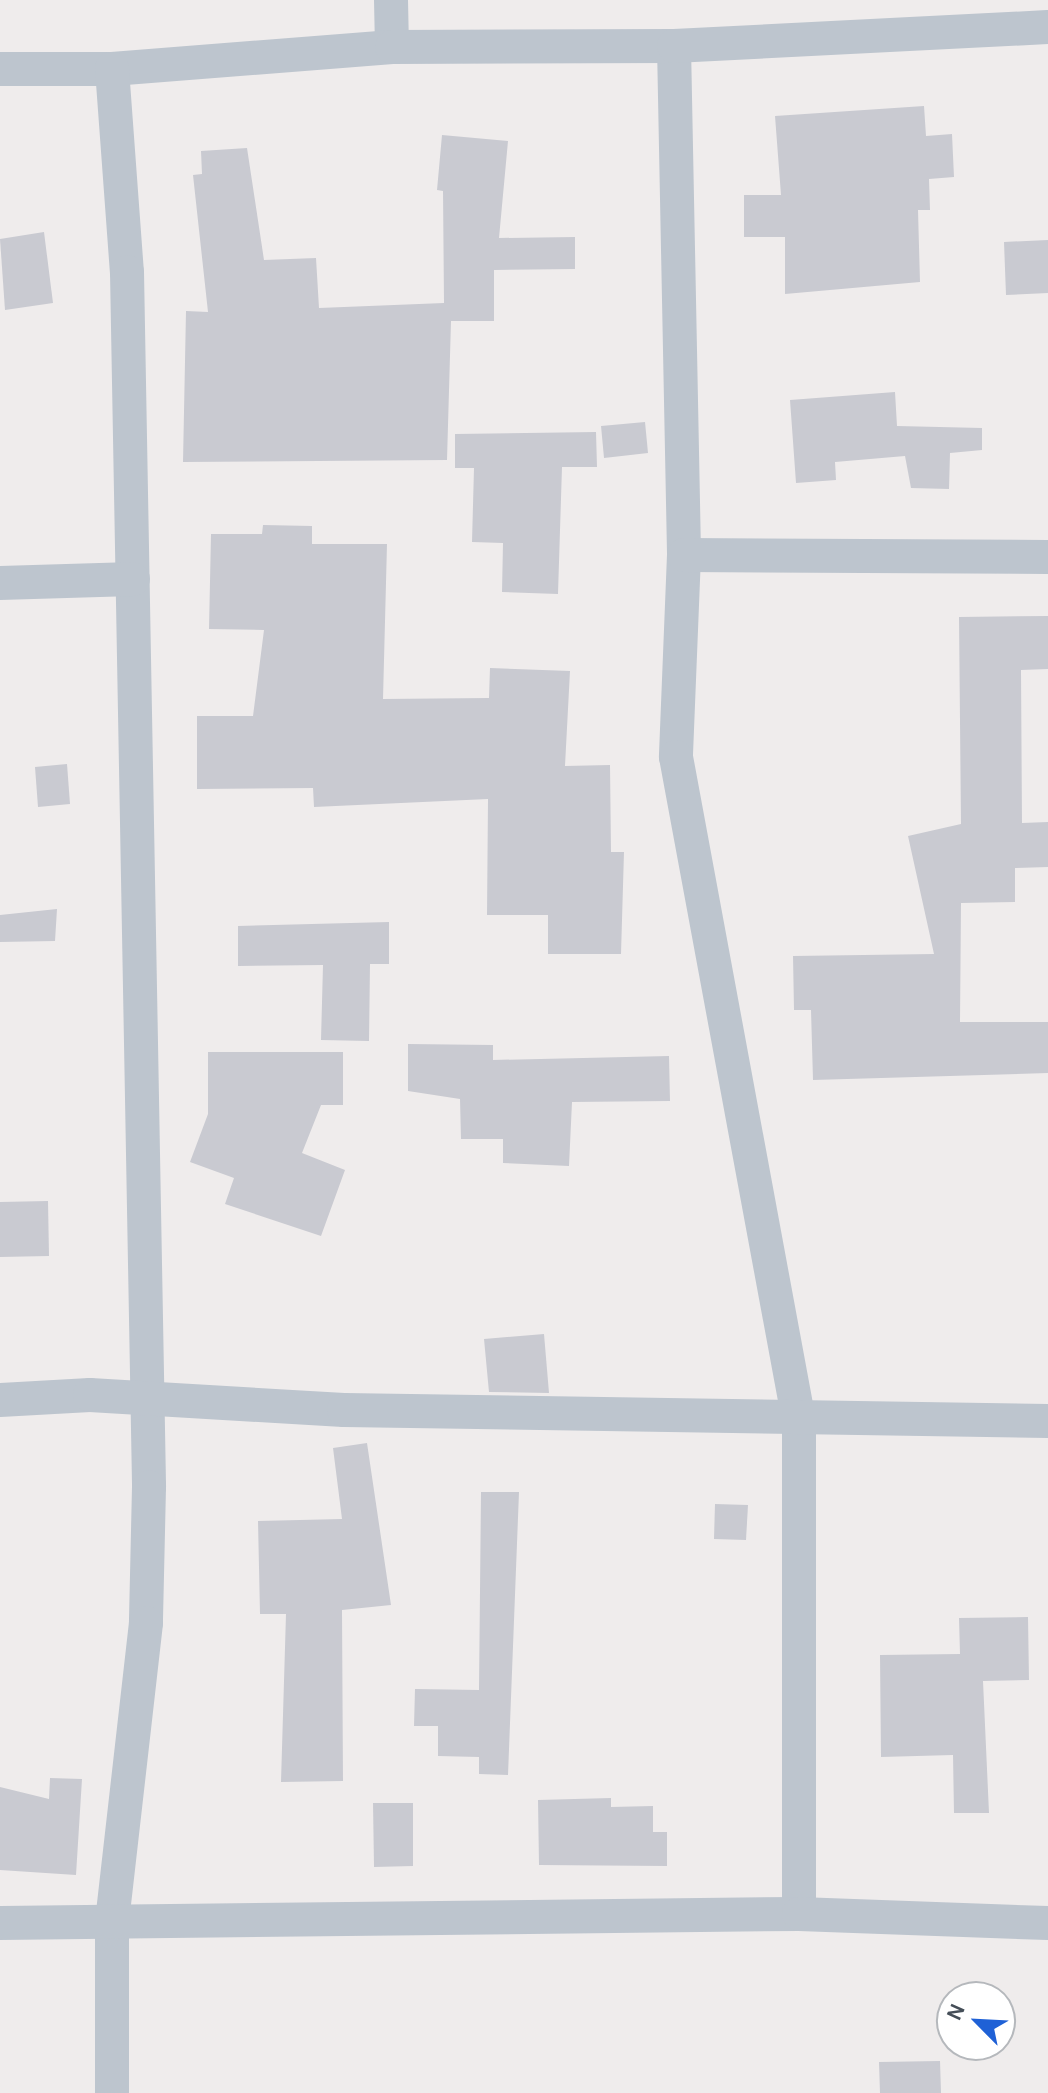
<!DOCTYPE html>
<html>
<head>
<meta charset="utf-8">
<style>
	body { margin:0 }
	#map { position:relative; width:1048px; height:2093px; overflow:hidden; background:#efecec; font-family:Karla,sans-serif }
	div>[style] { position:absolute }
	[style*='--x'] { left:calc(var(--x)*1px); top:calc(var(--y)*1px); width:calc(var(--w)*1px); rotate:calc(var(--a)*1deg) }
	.building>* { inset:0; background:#c9cad1 }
	.minor>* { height:34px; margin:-17px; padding:0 17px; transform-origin:17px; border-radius:17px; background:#bdc5ce }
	span { translate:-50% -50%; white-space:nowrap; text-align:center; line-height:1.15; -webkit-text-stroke:6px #fff; paint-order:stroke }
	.north { position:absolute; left:936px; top:1981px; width:80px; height:80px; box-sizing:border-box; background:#fff; border:2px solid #b5b8bc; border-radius:50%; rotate:294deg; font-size:22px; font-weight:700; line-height:32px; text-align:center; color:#454e58 }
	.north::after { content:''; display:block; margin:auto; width:28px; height:36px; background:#1f61d6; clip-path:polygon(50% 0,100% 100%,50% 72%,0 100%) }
</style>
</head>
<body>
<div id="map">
	<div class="building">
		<i style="clip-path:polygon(924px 106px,926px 136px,952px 134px,954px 177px,929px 179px,930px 210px,918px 210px,920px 282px,785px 294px,785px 237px,744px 237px,744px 195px,781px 195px,775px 116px)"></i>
		<i style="clip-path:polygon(442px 135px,508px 141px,499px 238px,575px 237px,575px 269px,494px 270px,494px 321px,451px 321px,447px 460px,183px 462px,186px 311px,208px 312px,193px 175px,202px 174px,201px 151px,247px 148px,264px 260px,316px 258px,319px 308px,444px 303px,443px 191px,437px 190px)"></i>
		<i style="clip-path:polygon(44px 232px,53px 303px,5px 310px,0 239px)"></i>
		<i style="clip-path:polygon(1048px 240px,1048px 293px,1006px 295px,1004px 242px)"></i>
		<i style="clip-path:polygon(895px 392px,897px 426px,982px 428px,982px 450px,950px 453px,949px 489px,911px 488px,905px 456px,835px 462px,836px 480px,796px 483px,790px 400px)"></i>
		<i style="clip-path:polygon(645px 422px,648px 453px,604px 458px,601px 426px)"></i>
		<i style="clip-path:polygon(596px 432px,597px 467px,562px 467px,558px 594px,502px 592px,503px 543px,472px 542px,474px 468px,455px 468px,455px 434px)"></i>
		<i style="clip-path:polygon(263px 525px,312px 526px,312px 544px,387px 544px,383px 699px,489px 698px,490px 668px,570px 671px,565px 766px,610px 765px,611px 852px,624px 852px,621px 954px,548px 954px,548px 915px,487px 915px,488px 799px,314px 807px,313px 788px,197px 789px,197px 716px,253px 716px,264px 630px,209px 629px,211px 534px,262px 534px)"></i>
		<i style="clip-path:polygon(1048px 616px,1048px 669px,1021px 670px,1022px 823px,1048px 822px,1048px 867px,1015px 868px,1015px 902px,961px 903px,960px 1022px,1048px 1022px,1048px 1073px,813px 1080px,811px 1010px,794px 1010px,793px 956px,934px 954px,908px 836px,961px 824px,959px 617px)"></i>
		<i style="clip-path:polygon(67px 764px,70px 804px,38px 807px,35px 767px)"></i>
		<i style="clip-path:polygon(57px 909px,55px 941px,0 942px,0 915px)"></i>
		<i style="clip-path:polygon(389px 922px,389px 964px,370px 964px,369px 1041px,321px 1040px,323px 965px,238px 966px,238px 926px)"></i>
		<i style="clip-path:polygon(408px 1044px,493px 1045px,493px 1060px,669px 1056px,670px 1101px,572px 1102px,569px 1166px,503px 1163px,503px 1139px,461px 1139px,460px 1099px,408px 1091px)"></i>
		<i style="clip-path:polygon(208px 1052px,343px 1052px,343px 1105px,321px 1105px,302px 1153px,345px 1170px,321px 1236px,225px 1204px,234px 1178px,190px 1162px,208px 1114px)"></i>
		<i style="clip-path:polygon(48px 1201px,49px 1256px,0 1257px,0 1202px)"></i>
		<i style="clip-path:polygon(544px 1334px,549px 1393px,489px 1392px,484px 1339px)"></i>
		<i style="clip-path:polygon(367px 1443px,391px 1605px,342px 1610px,343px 1781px,281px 1782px,286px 1614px,260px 1614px,258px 1521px,342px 1519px,333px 1448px)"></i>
		<i style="clip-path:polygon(481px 1492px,519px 1492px,508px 1775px,479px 1774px,479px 1757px,438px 1756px,438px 1726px,414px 1726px,415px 1689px,479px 1690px)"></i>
		<i style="clip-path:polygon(715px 1504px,748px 1505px,746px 1540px,714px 1539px)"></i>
		<i style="clip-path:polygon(1028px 1617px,1029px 1680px,983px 1681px,989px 1813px,954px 1813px,953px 1755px,881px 1757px,880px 1655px,960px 1654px,959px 1618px)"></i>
		<i style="clip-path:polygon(50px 1778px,82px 1779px,76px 1875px,0 1870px,0 1787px,49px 1799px)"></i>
		<i style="clip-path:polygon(611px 1798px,611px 1807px,653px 1806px,653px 1832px,667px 1832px,667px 1866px,539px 1865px,538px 1800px)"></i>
		<i style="clip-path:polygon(373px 1803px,413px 1803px,413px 1866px,374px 1867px)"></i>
		<i style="clip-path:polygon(940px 2061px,941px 2093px,880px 2093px,879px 2062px)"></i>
	</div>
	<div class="minor">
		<i style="--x:391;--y:0;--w:47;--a:88.8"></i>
		<i style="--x:674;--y:46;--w:509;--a:88.87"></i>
		<i style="--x:684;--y:555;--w:202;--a:92.3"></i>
		<i style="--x:676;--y:757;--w:675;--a:79.51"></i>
		<i style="--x:799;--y:1421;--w:493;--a:90"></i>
		<i style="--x:0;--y:69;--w:112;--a:0"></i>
		<i style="--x:112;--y:69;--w:281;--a:-4.5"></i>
		<i style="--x:392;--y:47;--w:282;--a:-0.2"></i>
		<i style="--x:674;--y:46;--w:374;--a:-2.9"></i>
		<i style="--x:112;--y:69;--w:204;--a:85.8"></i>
		<i style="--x:127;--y:272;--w:1215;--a:88.96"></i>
		<i style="--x:149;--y:1487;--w:136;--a:91.3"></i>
		<i style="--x:146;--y:1623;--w:300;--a:96.5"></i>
		<i style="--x:112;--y:1921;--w:172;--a:90"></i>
		<i style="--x:684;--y:555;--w:364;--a:0.3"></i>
		<i style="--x:0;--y:583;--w:133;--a:-1.7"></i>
		<i style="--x:0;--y:1400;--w:90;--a:-3.2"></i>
		<i style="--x:90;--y:1395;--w:254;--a:3.4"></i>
		<i style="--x:344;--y:1410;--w:704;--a:0.9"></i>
		<i style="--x:0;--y:1923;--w:799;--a:-0.65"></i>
		<i style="--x:799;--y:1914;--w:249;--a:2.1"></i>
	</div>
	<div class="north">N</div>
</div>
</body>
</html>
